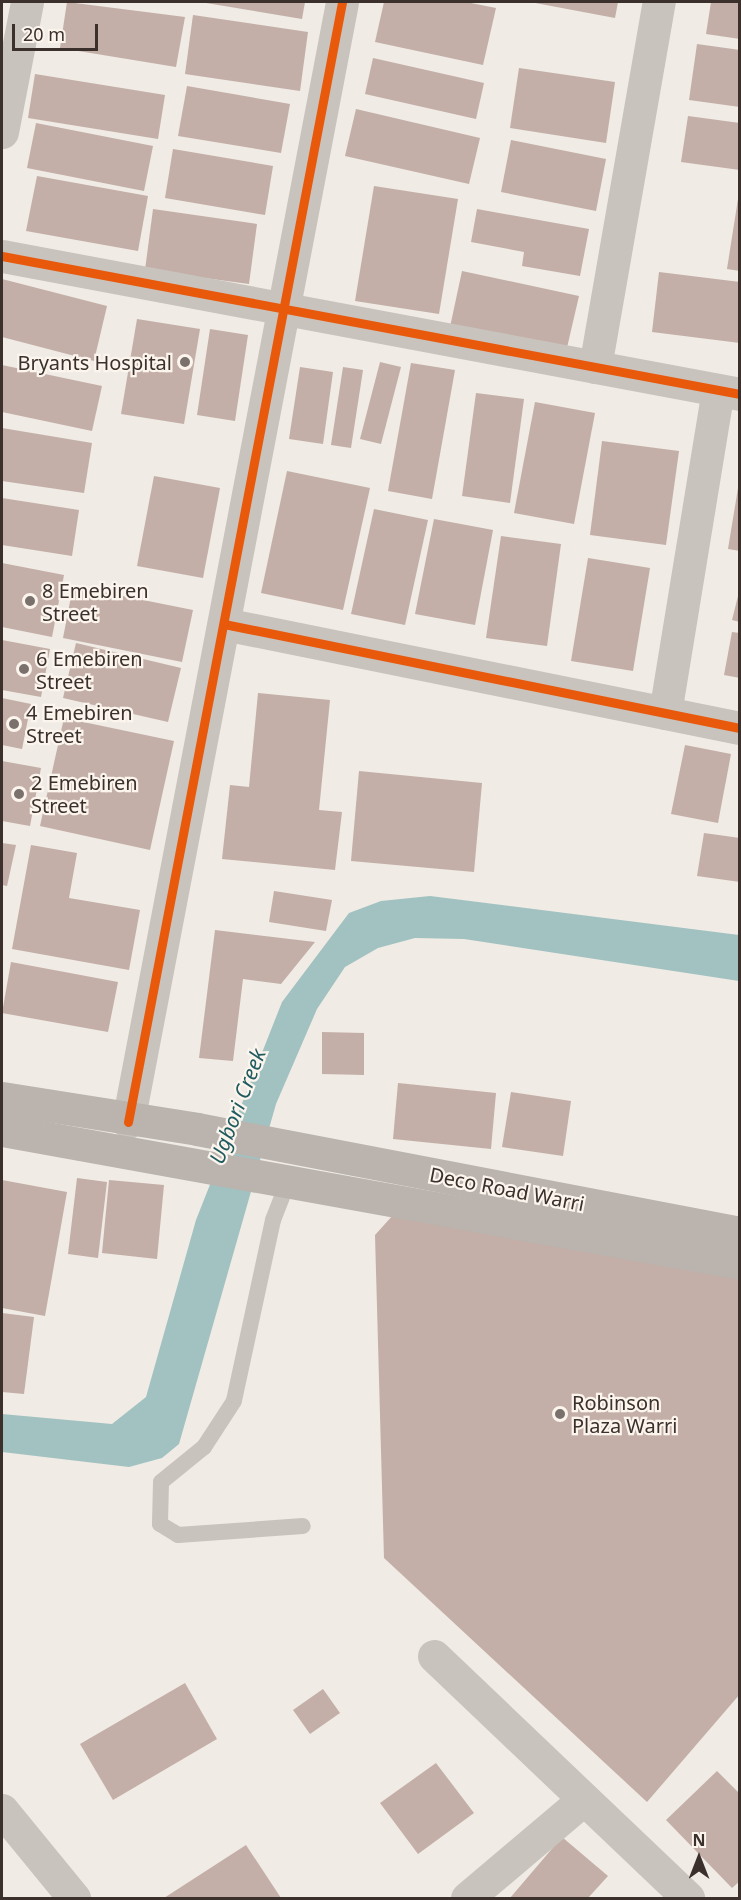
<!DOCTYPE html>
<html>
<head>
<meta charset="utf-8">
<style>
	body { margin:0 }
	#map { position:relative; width:741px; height:1900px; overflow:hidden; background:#f0ebe5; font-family:"Noto Sans",sans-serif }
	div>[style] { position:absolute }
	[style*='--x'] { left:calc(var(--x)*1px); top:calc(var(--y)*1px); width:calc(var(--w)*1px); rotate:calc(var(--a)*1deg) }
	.water>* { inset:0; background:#a1c2c1 }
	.building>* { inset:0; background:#c3afa7 }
	.lane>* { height:16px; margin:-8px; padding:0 8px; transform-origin:8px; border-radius:8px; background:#c9c3be }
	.street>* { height:33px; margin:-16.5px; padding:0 16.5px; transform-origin:16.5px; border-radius:16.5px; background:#c9c3be }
	.secondary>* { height:33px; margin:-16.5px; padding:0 16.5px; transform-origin:16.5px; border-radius:16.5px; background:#bab3ae }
	.cycleway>* { height:9px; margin:-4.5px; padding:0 4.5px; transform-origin:4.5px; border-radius:4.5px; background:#e8590c }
	.dots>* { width:16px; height:16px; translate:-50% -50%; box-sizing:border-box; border:3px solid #fbf5ee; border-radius:50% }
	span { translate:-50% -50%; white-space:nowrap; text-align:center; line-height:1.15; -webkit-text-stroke:4.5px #fbf5ee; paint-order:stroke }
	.poi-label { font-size:20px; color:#3b302b }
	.right { translate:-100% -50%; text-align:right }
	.left { translate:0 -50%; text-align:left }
	.street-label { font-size:20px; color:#3b302b }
	.water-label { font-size:21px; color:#1f5a5e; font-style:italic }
	.frame { position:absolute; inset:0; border:3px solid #3b302b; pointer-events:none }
	.north { position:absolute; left:669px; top:1828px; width:60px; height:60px; -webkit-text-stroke:4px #fbf5ee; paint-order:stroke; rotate:0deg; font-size:16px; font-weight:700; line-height:24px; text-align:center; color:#3b302b }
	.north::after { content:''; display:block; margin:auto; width:21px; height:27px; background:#3b302b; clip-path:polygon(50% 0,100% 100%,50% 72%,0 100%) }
	.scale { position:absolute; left:12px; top:24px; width:86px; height:27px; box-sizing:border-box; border:3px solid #3b302b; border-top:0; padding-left:8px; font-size:18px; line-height:21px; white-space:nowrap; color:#3b302b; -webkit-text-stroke:4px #fbf5ee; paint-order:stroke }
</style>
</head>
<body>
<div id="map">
	<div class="water">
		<i style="clip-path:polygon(430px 896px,739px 935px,739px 981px,464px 939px,415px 938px,378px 948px,345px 967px,317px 1009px,276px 1104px,179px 1444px,162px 1458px,129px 1467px,2px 1452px,2px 1414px,112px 1424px,146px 1397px,196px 1220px,282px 1002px,349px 913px,381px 901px)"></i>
	</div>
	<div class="building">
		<i style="clip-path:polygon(67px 2px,185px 17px,176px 67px,60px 48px)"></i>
		<i style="clip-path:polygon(200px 2px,305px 2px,302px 19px)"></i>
		<i style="clip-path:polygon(384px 2px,466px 2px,496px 8px,483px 65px,375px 42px)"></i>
		<i style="clip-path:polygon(530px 2px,618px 2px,615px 18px)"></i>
		<i style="clip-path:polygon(711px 2px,740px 2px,740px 39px,706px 34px)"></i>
		<i style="clip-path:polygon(193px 15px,308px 32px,300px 91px,185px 74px)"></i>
		<i style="clip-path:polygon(697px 44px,740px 50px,740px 107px,689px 100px)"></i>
		<i style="clip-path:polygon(373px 58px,484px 83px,476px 119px,365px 94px)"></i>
		<i style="clip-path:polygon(519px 68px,615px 82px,606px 143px,510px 128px)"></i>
		<i style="clip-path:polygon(35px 74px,165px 95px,158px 139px,28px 118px)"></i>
		<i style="clip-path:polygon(187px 86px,290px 104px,281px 153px,178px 136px)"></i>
		<i style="clip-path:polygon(356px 109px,480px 138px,469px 184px,345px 156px)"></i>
		<i style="clip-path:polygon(688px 116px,740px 123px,740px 170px,681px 162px)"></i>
		<i style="clip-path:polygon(36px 123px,153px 146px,144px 191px,27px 168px)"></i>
		<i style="clip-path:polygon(511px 140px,606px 159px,596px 211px,501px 192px)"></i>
		<i style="clip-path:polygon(173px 149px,273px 166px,265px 215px,165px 198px)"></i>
		<i style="clip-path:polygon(37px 176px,148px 196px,138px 251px,26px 231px)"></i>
		<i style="clip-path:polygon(374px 186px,458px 199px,439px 314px,355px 301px)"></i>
		<i style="clip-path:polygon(738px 199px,740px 199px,740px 271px,727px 269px)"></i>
		<i style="clip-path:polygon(153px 209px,257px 224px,249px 284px,145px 270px)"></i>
		<i style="clip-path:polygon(477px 209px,589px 229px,580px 276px,522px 266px,524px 252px,471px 242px)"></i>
		<i style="clip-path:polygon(462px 271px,579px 296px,566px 352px,450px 327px)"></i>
		<i style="clip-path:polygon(659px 272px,740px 282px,740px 343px,652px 332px)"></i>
		<i style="clip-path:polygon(2px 279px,107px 306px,94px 361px,2px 337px)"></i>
		<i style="clip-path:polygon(137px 319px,200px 329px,184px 424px,121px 414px)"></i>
		<i style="clip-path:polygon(210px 329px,248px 335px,235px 421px,197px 415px)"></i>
		<i style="clip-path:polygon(380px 362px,401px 367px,381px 444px,360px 439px)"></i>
		<i style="clip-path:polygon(411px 363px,455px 370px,432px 499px,388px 491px)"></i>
		<i style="clip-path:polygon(2px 365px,102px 386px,92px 431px,2px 412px)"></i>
		<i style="clip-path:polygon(300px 367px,333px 372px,323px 444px,289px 439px)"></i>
		<i style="clip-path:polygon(343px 367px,363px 370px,351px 448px,331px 445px)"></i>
		<i style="clip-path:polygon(476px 393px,524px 399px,510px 503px,462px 496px)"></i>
		<i style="clip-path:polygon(535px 402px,595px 413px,574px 524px,514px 513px)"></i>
		<i style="clip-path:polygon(2px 428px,92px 443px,84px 493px,2px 481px)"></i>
		<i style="clip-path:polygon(602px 441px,679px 451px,666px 545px,590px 535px)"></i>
		<i style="clip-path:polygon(287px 471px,370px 488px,343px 610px,261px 593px)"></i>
		<i style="clip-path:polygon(154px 476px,220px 488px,203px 578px,137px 566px)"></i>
		<i style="clip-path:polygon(740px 476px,740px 551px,728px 549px)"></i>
		<i style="clip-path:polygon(2px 498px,79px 510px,72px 556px,2px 545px)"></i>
		<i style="clip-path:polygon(374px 509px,428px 520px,405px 625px,351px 614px)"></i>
		<i style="clip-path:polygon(434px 519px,493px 530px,475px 625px,415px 614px)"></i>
		<i style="clip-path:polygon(501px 536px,561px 544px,547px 646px,486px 638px)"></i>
		<i style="clip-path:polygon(588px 558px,650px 568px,633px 671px,571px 661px)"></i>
		<i style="clip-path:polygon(2px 563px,64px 575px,52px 637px,2px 627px)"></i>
		<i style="clip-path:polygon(73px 586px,193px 610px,182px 662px,63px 638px)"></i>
		<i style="clip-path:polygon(739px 592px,740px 592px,740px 622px,732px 620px)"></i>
		<i style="clip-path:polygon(732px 632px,740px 633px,740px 678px,724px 675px)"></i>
		<i style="clip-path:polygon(2px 640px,50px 649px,41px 697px,2px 690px)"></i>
		<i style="clip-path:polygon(76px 643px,181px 668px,168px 722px,63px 698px)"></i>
		<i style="clip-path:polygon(258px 693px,330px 700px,319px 810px,342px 812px,335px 870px,222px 859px,230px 785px,249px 787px)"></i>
		<i style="clip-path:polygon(2px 698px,31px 704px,22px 749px,2px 745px)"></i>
		<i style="clip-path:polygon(64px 718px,174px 741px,150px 850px,40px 826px)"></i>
		<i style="clip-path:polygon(685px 745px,731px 754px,718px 823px,671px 814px)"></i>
		<i style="clip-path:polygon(2px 761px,41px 768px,30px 826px,2px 821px)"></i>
		<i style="clip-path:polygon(359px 771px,482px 783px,474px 872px,351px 861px)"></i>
		<i style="clip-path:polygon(704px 833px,740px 838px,740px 882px,697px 876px)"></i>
		<i style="clip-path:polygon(2px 843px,16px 845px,7px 886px,2px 885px)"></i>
		<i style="clip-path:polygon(31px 845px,77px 853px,69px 898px,140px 910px,129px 970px,12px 949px)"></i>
		<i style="clip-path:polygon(274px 891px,332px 900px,326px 931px,269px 922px)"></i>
		<i style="clip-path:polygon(215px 930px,315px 942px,281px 984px,243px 979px,233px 1061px,199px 1058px)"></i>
		<i style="clip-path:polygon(11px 962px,118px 982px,108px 1032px,2px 1013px)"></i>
		<i style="clip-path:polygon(322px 1032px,364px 1033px,364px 1075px,322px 1074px)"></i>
		<i style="clip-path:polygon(398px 1083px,496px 1093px,491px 1149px,393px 1139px)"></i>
		<i style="clip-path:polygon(511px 1092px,571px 1101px,563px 1156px,502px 1147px)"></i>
		<i style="clip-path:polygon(77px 1178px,107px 1182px,98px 1258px,68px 1254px)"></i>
		<i style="clip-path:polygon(2px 1180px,67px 1192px,45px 1316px,2px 1308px)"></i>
		<i style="clip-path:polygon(109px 1180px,164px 1185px,157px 1259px,102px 1253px)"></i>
		<i style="clip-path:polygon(394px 1214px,740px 1271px,740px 1694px,647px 1802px,384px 1558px,375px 1235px)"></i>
		<i style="clip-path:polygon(2px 1313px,34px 1317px,24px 1394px,2px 1392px)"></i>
		<i style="clip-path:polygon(185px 1683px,217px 1739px,113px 1800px,80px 1744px)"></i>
		<i style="clip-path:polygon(323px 1689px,340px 1713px,310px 1734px,293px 1710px)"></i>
		<i style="clip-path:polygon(436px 1763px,474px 1813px,418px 1854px,380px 1803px)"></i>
		<i style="clip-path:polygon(717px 1771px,740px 1794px,740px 1881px,732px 1888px,666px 1820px)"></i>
		<i style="clip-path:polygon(562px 1837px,608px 1876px,588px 1898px,510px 1898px)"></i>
		<i style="clip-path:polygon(246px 1845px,281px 1898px,164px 1898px)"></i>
	</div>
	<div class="lane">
		<i style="--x:289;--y:1179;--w:44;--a:111.3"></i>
		<i style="--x:273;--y:1220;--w:185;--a:102.2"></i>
		<i style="--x:234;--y:1401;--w:55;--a:123.1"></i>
		<i style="--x:204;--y:1447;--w:55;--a:140.9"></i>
		<i style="--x:161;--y:1482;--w:42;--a:91.4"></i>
		<i style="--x:160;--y:1524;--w:21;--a:31"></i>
		<i style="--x:178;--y:1535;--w:125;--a:-4.1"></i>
	</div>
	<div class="street">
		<i style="--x:2;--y:132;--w:132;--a:-79.1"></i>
		<i style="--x:2;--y:256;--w:751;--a:10.59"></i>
		<i style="--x:595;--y:367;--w:371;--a:-80.1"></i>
		<i style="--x:224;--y:624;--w:526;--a:11.4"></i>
		<i style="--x:665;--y:713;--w:327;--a:-80.7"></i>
		<i style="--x:128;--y:1122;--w:1140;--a:-79.18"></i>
		<i style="--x:434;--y:1656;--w:351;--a:43.6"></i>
		<i style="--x:2;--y:1810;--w:114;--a:50.7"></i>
		<i style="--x:467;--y:1898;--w:153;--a:-40.2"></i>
	</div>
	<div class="secondary">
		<i style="--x:2;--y:1098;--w:197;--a:9"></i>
		<i style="--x:197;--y:1129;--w:553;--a:10.84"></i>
		<i style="--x:2;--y:1130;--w:750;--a:10.22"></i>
	</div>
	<div class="cycleway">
		<i style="--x:2;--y:256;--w:751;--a:10.59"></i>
		<i style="--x:224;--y:624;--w:526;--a:11.4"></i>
		<i style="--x:128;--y:1122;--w:1140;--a:-79.18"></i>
	</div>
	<div class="dots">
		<i style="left:185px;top:362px;background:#7a716c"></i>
		<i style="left:30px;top:601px;background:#7a716c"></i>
		<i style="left:24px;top:669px;background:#7a716c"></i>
		<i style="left:14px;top:724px;background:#7a716c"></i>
		<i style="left:19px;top:794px;background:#7a716c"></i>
		<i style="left:560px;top:1414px;background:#7a716c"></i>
	</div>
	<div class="poi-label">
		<span class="right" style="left:172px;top:362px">Bryants Hospital</span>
		<span class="left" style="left:42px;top:602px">8 Emebiren<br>Street</span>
		<span class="left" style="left:36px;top:670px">6 Emebiren<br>Street</span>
		<span class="left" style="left:26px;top:724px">4 Emebiren<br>Street</span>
		<span class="left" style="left:31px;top:794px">2 Emebiren<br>Street</span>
		<span class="left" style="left:572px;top:1414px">Robinson<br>Plaza Warri</span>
	</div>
	<div class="street-label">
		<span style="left:507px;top:1189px;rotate:11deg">Deco Road Warri</span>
	</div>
	<div class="water-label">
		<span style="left:237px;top:1106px;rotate:-69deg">Ugbori Creek</span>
	</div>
	<div class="frame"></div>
	<div class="north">N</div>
	<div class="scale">20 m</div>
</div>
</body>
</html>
